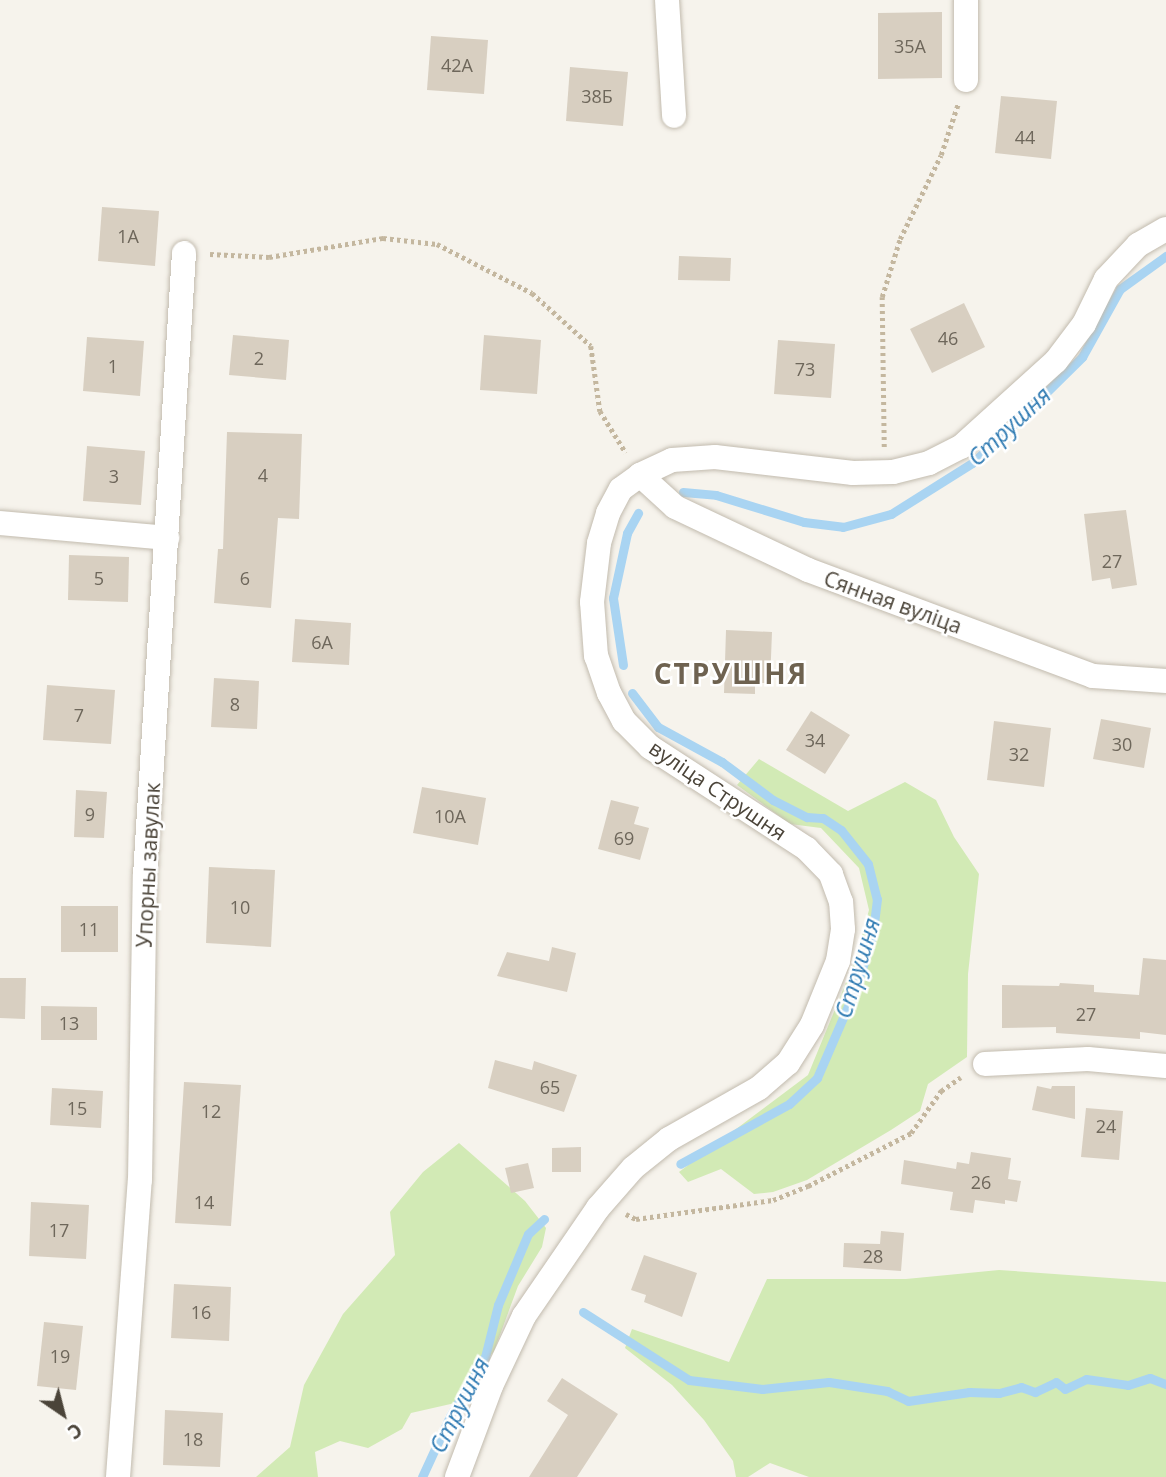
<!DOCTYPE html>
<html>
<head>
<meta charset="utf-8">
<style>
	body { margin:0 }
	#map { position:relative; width:1166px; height:1477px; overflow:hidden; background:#f6f3ec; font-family:"Open Sans",sans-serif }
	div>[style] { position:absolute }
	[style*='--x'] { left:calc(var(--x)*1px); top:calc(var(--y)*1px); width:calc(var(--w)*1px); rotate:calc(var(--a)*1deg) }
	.green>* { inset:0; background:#d2eab5 }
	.stream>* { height:9px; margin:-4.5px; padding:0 4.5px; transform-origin:4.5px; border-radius:4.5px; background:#a9d4f2 }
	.building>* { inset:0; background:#d8cfc1 }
	.path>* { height:4.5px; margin-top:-2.25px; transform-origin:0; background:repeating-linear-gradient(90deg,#c4b79f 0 3.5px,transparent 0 7px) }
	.roads { filter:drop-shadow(0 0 2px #c2bbae) drop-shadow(0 0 2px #c2bbae) }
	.street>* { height:24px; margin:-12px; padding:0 12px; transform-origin:12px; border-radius:12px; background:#fff }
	span { translate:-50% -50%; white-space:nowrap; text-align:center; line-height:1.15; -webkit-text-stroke:5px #fff; paint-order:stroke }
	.number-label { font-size:18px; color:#6e675b }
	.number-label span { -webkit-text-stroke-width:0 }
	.street-label { font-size:21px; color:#4b4439 }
	.water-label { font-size:23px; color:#2e7ab2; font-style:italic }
	.district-label { font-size:28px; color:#6e6250; font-weight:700; letter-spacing:2px }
	.north { position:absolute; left:28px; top:1379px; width:70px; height:70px; -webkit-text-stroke:5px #fff; paint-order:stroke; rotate:145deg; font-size:19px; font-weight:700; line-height:28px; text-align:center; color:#4b4439 }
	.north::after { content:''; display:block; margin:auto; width:24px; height:32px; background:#4b4439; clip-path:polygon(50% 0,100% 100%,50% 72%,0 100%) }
</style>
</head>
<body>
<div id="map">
	<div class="green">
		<i style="clip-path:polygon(759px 759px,848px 811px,905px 782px,936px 800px,954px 837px,979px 874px,968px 974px,967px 1057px,928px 1084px,920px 1111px,891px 1130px,807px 1180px,773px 1192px,754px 1194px,721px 1169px,688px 1182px,679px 1172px,808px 1075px,854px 963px,869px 910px,859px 868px,821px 828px,790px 824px,737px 785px)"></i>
		<i style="clip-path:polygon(459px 1143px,525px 1201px,546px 1228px,542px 1247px,518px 1286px,494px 1351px,455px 1403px,411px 1413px,402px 1429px,368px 1448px,340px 1441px,315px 1452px,318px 1477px,256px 1477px,290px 1447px,304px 1385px,343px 1314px,395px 1255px,390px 1212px,423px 1172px)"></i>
		<i style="clip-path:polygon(999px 1270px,1166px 1282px,1166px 1477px,809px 1477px,770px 1463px,748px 1477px,736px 1477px,733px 1461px,704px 1420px,672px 1385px,625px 1348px,632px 1329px,729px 1362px,767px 1279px,906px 1279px)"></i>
	</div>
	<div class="stream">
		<i style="--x:683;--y:492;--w:33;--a:5"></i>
		<i style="--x:716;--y:495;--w:92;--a:17.1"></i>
		<i style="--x:804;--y:522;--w:39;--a:7"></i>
		<i style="--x:843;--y:527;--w:50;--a:-15.2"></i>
		<i style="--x:891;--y:514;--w:96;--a:-32.2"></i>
		<i style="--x:972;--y:463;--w:50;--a:-42.6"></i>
		<i style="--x:1009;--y:429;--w:103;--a:-44.6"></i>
		<i style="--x:1082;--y:357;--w:78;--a:-60.8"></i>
		<i style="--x:1120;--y:289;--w:57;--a:-35.7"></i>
		<i style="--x:623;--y:665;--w:68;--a:-98.5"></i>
		<i style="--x:613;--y:598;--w:66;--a:-77.8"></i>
		<i style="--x:627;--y:533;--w:23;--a:-61"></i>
		<i style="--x:632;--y:693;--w:43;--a:52.6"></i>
		<i style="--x:658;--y:727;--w:73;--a:28.7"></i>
		<i style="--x:722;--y:762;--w:64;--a:36.7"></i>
		<i style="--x:773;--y:800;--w:38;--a:27"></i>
		<i style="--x:807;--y:817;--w:16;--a:4"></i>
		<i style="--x:823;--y:818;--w:22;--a:34"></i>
		<i style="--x:841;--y:830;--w:43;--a:51.5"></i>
		<i style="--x:868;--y:864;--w:36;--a:76"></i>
		<i style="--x:877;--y:899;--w:34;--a:97"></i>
		<i style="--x:873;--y:933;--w:54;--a:107.1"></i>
		<i style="--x:857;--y:985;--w:101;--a:113.3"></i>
		<i style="--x:817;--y:1078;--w:38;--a:137"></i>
		<i style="--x:789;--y:1104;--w:124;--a:151.2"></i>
		<i style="--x:583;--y:1312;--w:126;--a:32.7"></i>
		<i style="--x:689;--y:1380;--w:74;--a:7"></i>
		<i style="--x:762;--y:1389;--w:67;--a:-6"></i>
		<i style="--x:829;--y:1382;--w:59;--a:8.8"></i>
		<i style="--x:887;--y:1391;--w:23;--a:25"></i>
		<i style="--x:908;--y:1401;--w:62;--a:-8.4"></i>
		<i style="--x:969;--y:1392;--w:30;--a:2"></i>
		<i style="--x:999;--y:1393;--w:23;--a:-15"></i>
		<i style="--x:1021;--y:1387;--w:15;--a:20"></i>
		<i style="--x:1035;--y:1392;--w:23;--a:-25"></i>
		<i style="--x:1056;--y:1382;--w:11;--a:38"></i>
		<i style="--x:1065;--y:1389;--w:23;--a:-25"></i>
		<i style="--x:1086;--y:1379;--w:42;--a:8.1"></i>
		<i style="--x:1128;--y:1385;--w:23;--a:-18"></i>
		<i style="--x:1150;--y:1378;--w:17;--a:21"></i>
		<i style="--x:422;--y:1477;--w:67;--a:-65.3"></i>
		<i style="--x:450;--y:1416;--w:69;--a:-59.3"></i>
		<i style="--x:485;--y:1357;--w:54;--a:-76"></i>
		<i style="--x:498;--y:1305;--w:77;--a:-67.1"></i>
		<i style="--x:528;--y:1234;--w:22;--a:-43"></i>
	</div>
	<div class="building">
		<i style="clip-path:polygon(942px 12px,942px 78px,878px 79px,878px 13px)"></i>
		<i style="clip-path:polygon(431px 36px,488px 40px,484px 94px,427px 90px)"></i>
		<i style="clip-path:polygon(570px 67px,628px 72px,623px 126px,566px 121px)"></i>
		<i style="clip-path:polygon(1001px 96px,1057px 101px,1051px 159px,995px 153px)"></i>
		<i style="clip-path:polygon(102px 207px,159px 211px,155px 266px,98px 261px)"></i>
		<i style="clip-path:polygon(679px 256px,731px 258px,730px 281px,678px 280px)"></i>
		<i style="clip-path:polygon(964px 303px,985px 347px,932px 373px,910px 329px)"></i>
		<i style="clip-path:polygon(233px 335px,289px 340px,286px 380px,229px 375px)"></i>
		<i style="clip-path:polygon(484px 335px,541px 340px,537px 394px,480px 390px)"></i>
		<i style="clip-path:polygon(87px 337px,144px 341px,140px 396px,83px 391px)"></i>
		<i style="clip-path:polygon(778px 340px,835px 344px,831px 398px,774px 394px)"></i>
		<i style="clip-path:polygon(227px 432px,302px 434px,299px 519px,278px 518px,271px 608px,214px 603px,218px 549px,223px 549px)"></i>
		<i style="clip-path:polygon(87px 446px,145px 451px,141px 505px,83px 501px)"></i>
		<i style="clip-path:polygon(1126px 510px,1137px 585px,1112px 589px,1110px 578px,1092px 581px,1084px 514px)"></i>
		<i style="clip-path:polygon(69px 555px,129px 557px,128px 602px,68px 600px)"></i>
		<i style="clip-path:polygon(295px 619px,351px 623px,349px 665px,292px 662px)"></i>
		<i style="clip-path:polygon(726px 630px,772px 632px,770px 683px,755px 683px,755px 694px,724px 693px)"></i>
		<i style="clip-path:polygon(214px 678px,259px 681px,257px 729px,211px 727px)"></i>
		<i style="clip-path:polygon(47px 685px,115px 690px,111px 744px,43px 740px)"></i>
		<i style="clip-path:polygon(811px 711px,850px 735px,825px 774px,786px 750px)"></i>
		<i style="clip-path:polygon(1101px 719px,1151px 728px,1144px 768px,1093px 759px)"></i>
		<i style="clip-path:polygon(994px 721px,1051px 728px,1044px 787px,987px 780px)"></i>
		<i style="clip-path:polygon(422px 787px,486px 798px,478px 845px,413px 833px)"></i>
		<i style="clip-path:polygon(76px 790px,107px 792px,104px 838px,74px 837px)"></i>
		<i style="clip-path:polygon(611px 800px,639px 807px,634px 824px,649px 828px,640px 860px,598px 849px)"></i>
		<i style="clip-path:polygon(209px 867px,275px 870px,271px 947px,206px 943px)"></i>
		<i style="clip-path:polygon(61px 906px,118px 906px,118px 952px,61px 952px)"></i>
		<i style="clip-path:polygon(552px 947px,576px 953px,567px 992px,497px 976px,507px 952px,549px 961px)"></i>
		<i style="clip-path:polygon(1143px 958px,1166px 960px,1166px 1035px,1140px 1032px,1140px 1039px,1056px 1033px,1056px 1027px,1002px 1028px,1002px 985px,1059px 986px,1060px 983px,1094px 985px,1094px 992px,1139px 995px)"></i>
		<i style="clip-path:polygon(0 978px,26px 978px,25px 1019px,0 1018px)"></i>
		<i style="clip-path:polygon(41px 1006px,97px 1007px,97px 1040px,41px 1040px)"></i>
		<i style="clip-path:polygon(495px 1060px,532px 1070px,534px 1061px,577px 1075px,564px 1112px,488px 1088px)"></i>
		<i style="clip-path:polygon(184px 1082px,241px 1085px,231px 1226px,175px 1223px)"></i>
		<i style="clip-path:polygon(1037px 1086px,1051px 1089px,1052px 1086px,1075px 1086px,1075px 1119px,1032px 1110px)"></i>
		<i style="clip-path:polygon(52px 1088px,103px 1091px,101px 1128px,50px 1125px)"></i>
		<i style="clip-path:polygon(1086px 1108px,1123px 1111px,1119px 1160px,1081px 1157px)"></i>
		<i style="clip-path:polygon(581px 1147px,581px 1172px,552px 1172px,552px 1148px)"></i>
		<i style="clip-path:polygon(971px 1152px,1011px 1158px,1008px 1179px,1021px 1181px,1017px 1202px,1005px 1200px,1005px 1204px,975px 1200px,973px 1213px,950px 1210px,953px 1192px,901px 1184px,904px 1160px,956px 1169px,957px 1162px,969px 1164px)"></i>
		<i style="clip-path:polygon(528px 1163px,534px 1188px,511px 1193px,505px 1168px)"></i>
		<i style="clip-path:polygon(31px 1202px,89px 1205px,86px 1259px,29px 1256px)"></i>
		<i style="clip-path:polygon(881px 1231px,904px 1233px,901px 1271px,843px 1267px,844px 1243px,880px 1244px)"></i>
		<i style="clip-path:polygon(644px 1255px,697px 1273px,682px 1317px,644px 1302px,646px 1295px,631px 1290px)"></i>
		<i style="clip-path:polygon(174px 1284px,231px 1287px,229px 1341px,171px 1338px)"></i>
		<i style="clip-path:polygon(44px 1322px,83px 1326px,76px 1390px,37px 1386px)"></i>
		<i style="clip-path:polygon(562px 1378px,618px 1414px,577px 1477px,529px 1477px,568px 1415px,547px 1401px)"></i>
		<i style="clip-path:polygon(165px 1410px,223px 1413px,220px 1467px,163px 1465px)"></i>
	</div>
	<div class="path">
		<i style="--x:210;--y:254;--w:59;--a:2.9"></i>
		<i style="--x:269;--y:257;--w:116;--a:-9.5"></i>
		<i style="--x:383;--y:238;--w:54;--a:6.3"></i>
		<i style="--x:437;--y:244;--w:107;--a:27.3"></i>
		<i style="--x:532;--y:293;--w:79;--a:41.9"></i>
		<i style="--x:591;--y:346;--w:66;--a:82.1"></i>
		<i style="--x:600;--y:411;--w:49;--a:58.2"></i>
		<i style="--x:884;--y:447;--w:150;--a:-90.8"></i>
		<i style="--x:882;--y:297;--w:61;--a:-72.8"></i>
		<i style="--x:900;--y:239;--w:93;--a:-64"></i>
		<i style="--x:941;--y:155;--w:54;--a:-71.6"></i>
		<i style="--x:626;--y:1214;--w:11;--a:27"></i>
		<i style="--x:636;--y:1219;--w:138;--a:-7.9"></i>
		<i style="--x:773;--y:1200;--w:38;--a:-22"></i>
		<i style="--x:808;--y:1186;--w:116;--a:-27.2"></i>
		<i style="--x:911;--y:1133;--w:52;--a:-54.5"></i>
		<i style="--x:941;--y:1091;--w:24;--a:-35"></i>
	</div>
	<div class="roads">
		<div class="street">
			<i style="--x:667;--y:0;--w:116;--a:86.5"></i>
			<i style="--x:966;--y:0;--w:80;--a:90"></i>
			<i style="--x:640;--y:475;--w:47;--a:42.4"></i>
			<i style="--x:675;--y:507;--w:147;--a:25.3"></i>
			<i style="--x:808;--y:570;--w:304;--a:20.4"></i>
			<i style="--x:1093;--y:676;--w:73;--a:3.9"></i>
			<i style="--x:0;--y:523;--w:168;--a:5.1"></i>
			<i style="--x:985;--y:1064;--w:103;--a:-2.8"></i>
			<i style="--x:1088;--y:1059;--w:78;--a:5.1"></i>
			<i style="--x:118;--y:1477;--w:298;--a:-85.8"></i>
			<i style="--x:140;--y:1180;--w:304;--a:-89.1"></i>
			<i style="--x:145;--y:876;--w:624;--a:-86.42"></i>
			<i style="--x:457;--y:1477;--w:97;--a:-69.5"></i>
			<i style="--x:491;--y:1386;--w:77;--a:-64.8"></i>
			<i style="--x:524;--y:1316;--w:131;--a:-55.6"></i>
			<i style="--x:598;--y:1208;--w:53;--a:-48.8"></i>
			<i style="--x:633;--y:1168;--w:46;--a:-38.9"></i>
			<i style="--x:669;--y:1139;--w:103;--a:-29.5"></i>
			<i style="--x:759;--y:1088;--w:38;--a:-41"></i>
			<i style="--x:788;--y:1063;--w:45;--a:-57.7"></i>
			<i style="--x:812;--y:1025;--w:69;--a:-67.9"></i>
			<i style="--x:838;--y:961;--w:32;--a:-81"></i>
			<i style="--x:843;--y:929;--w:27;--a:-94"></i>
			<i style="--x:841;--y:902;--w:30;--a:-110"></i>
			<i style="--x:831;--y:874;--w:35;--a:-134"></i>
			<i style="--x:807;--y:849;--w:187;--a:-147"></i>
			<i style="--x:650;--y:747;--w:37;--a:-135"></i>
			<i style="--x:624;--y:721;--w:32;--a:-118"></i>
			<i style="--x:609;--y:693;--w:39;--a:-109"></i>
			<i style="--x:596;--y:656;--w:54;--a:-94.2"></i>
			<i style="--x:592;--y:602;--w:59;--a:-83.2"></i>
			<i style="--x:599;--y:543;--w:31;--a:-73"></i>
			<i style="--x:608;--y:513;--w:27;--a:-62"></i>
			<i style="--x:621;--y:489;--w:24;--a:-36"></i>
			<i style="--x:640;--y:475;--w:35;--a:-25"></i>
			<i style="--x:672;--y:460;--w:43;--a:-4"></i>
			<i style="--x:715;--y:457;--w:139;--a:6.6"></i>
			<i style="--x:853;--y:473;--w:40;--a:-1.4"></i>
			<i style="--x:893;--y:472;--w:37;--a:-14"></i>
			<i style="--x:929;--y:463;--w:36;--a:-27"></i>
			<i style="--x:961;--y:447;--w:128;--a:-42.2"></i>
			<i style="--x:1056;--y:361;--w:46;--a:-52.9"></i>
			<i style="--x:1084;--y:324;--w:50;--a:-63.9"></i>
			<i style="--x:1106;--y:279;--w:47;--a:-46.7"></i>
			<i style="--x:1138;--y:245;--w:32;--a:-30"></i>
		</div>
	</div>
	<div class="number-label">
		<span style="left:910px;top:46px">35А</span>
		<span style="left:457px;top:65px">42А</span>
		<span style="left:597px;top:96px">38Б</span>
		<span style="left:1025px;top:137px">44</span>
		<span style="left:128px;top:236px">1А</span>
		<span style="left:948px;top:338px">46</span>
		<span style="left:259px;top:358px">2</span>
		<span style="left:113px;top:366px">1</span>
		<span style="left:805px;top:369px">73</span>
		<span style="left:263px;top:475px">4</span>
		<span style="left:114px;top:476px">3</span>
		<span style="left:1112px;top:561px">27</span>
		<span style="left:99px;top:578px">5</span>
		<span style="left:245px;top:578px">6</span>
		<span style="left:322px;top:642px">6А</span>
		<span style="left:235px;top:704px">8</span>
		<span style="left:79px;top:715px">7</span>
		<span style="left:815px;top:740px">34</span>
		<span style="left:1122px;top:744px">30</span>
		<span style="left:1019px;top:754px">32</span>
		<span style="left:90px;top:814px">9</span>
		<span style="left:450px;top:816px">10А</span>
		<span style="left:624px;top:838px">69</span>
		<span style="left:240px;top:907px">10</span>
		<span style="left:89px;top:929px">11</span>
		<span style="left:1086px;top:1014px">27</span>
		<span style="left:69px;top:1023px">13</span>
		<span style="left:550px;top:1087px">65</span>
		<span style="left:77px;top:1108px">15</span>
		<span style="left:211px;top:1111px">12</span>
		<span style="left:1106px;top:1126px">24</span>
		<span style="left:981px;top:1182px">26</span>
		<span style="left:204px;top:1202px">14</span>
		<span style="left:59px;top:1230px">17</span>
		<span style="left:873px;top:1256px">28</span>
		<span style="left:201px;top:1312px">16</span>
		<span style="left:60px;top:1356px">19</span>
		<span style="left:193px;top:1439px">18</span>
	</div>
	<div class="street-label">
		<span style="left:893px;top:602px;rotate:20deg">Сянная вуліца</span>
		<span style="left:718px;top:790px;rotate:34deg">вуліца Струшня</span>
		<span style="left:148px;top:865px;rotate:-87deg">Упорны завулак</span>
	</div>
	<div class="water-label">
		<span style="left:1009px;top:426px;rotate:-43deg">Струшня</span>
		<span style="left:857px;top:968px;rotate:-73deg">Струшня</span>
		<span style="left:459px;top:1405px;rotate:-63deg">Струшня</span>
	</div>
	<div class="district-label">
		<span style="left:731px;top:673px">СТРУШНЯ</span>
	</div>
	<div class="north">С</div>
</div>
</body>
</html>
